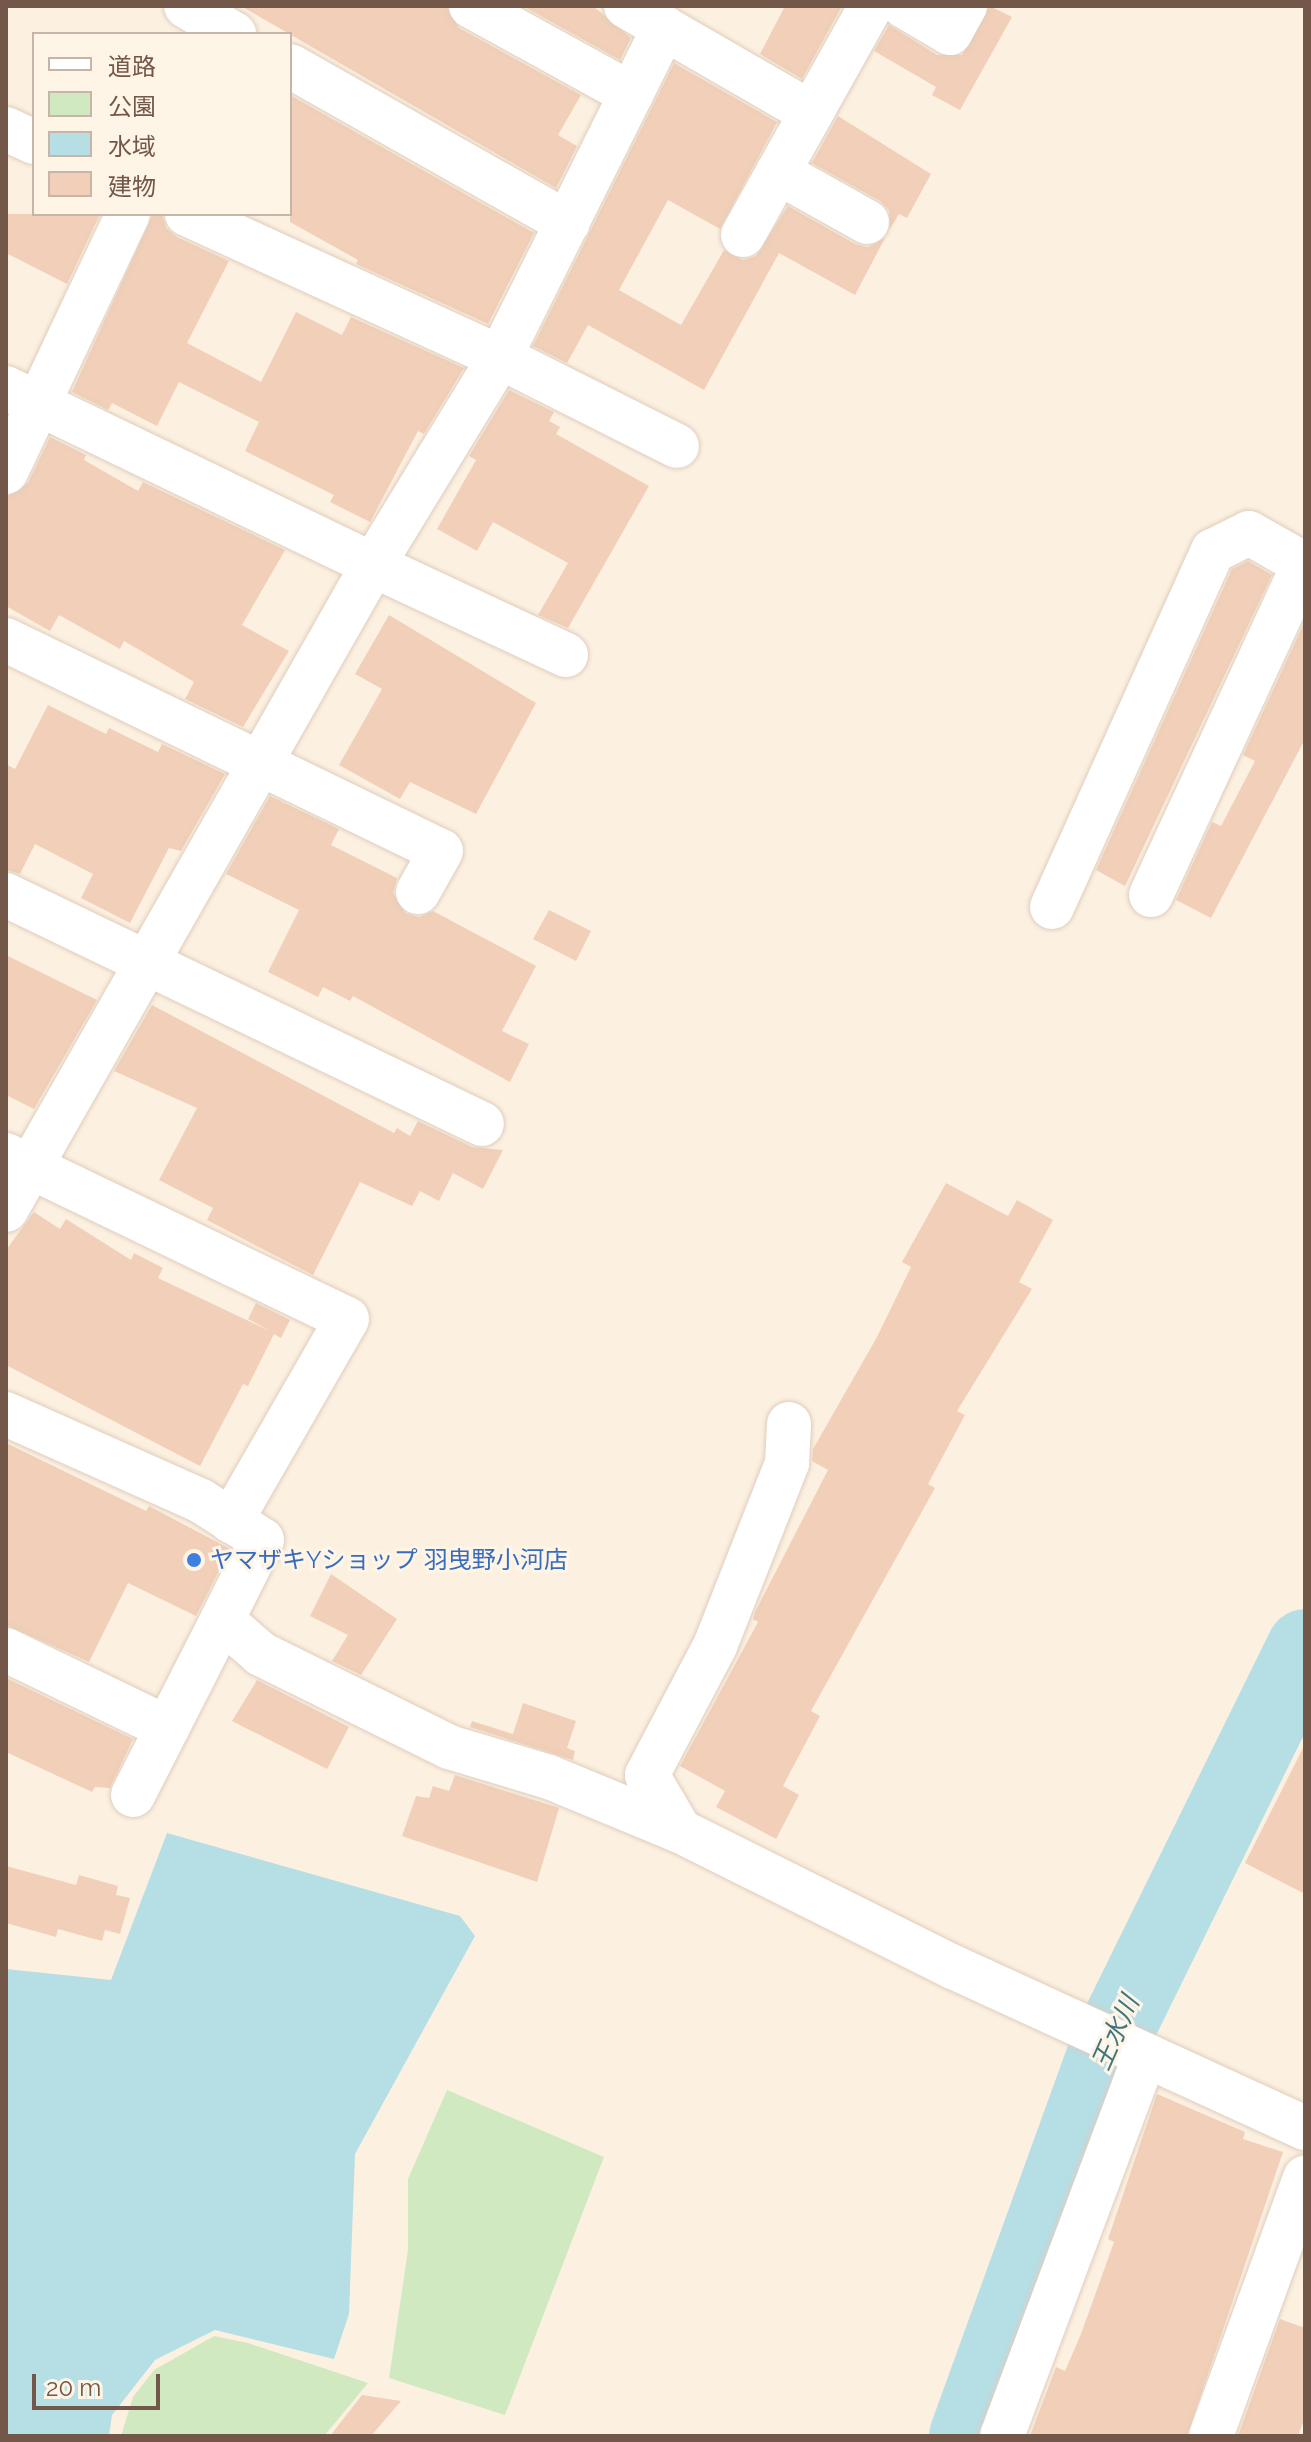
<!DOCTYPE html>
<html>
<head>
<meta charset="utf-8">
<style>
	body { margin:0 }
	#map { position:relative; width:1311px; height:2442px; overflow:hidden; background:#fcf1e1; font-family:Raleway,"Noto Sans JP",sans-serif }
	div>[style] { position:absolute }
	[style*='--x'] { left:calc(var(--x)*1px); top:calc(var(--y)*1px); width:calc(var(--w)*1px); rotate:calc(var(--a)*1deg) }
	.green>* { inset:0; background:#d0e9c0 }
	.water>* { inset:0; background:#b6dee5 }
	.river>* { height:76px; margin:-38px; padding:0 38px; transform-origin:38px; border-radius:38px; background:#b6dee5 }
	.building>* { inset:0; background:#f1cfb8 }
	.roads { filter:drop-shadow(0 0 2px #e0cdbd) drop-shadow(0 0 2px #e0cdbd) }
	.minor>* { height:44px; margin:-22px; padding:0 22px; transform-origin:22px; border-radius:22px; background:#fff }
	.dots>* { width:22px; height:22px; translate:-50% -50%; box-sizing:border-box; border:4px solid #fff5e7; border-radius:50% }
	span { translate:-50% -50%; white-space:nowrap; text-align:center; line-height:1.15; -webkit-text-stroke:6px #fff5e7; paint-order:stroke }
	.shop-label { font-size:24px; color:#366cbe }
	.left { translate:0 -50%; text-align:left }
	.water-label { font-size:26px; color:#3f757f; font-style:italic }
	.frame { position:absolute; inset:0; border:8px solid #735748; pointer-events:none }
	.legend { position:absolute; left:32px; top:32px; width:260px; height:184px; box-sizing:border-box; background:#fff5e7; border:2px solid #c7b6a7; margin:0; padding:10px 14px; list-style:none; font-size:24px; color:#735748 }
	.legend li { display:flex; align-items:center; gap:16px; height:40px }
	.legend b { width:40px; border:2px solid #c7b6a7 }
	.scale { position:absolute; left:32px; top:2374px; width:128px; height:36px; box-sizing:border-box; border:4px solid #735748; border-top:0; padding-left:10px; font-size:24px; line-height:28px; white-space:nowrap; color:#735748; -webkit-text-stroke:6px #fff5e7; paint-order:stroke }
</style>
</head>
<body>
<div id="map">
	<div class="green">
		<i style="clip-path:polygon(447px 2090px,604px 2157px,505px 2415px,389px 2378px,408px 2250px,408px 2179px)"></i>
		<i style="clip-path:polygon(214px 2336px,248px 2343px,368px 2383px,324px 2436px,121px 2436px,133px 2397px,154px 2370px)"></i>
	</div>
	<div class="water">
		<i style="clip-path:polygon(167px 1833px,460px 1916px,475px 1936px,355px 2154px,349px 2314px,334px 2359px,215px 2330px,155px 2360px,112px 2415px,109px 2436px,6px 2436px,6px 1969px,111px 1980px)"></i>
	</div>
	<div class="river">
		<i style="--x:967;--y:2436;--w:409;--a:-70.1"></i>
		<i style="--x:1106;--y:2051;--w:450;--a:-63.8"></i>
	</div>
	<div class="building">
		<i style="clip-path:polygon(241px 6px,446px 6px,459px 28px,581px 95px,558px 135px,577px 146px,556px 188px)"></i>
		<i style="clip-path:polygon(523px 6px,593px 6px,631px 38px,620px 60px)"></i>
		<i style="clip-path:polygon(785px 6px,842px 6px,802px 79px,760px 54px)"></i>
		<i style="clip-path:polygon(990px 6px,1012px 17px,960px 110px,932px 95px,936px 87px,874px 51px,889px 25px,937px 55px,962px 55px)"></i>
		<i style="clip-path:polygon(674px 63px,777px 122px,720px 229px,668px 200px,619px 290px,681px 325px,724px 250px,743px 260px,756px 256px,788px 206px,855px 244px,868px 247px,885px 238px,855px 295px,779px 253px,704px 390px,588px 325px,567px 363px,533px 346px)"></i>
		<i style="clip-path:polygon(290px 95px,534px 233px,488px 324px,356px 264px,358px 260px,290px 222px)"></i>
		<i style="clip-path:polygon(838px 116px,931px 174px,907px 218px,899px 214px,890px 229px,889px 210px,880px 201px,812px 163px)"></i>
		<i style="clip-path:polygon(6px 214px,100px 214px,67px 284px,6px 253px)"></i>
		<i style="clip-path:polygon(153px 214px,162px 214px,166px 228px,177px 237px,229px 261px,187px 343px,261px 382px,296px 312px,342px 335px,351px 317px,464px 368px,424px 434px,418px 431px,370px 522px,330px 502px,334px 495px,245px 451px,259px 422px,179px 382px,157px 426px,112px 403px,108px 410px,72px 392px)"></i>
		<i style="clip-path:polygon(509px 390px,554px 412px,549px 421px,560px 427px,556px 434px,649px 486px,568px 628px,538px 615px,568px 563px,493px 522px,477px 551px,437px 529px,476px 460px,469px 456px)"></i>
		<i style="clip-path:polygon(50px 437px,86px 455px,84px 460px,138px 491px,143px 482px,285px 550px,242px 625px,289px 651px,243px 727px,185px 699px,194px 682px,124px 641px,120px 649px,59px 615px,50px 631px,6px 606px,6px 497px,28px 483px)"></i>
		<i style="clip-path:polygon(1248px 561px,1272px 575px,1125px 886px,1096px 870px,1232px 569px)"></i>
		<i style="clip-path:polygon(389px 615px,536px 703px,476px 814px,410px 782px,400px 799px,339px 765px,382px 689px,355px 674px)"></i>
		<i style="clip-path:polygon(1305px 621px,1305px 739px,1211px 918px,1176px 900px,1212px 822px,1221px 826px,1255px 761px,1243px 755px)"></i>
		<i style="clip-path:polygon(48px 705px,106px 734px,109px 728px,158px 752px,162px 744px,225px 774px,181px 851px,169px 848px,130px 923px,81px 898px,93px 874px,35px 844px,20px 874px,6px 870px,6px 764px,15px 769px)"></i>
		<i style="clip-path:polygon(270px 796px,339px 829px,331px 845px,397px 878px,393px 893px,405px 913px,419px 917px,433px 911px,536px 966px,502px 1031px,529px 1044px,510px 1082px,353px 996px,350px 1001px,323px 987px,318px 997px,268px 972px,299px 910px,226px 874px)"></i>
		<i style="clip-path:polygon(549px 910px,591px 931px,576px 961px,533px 939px)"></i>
		<i style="clip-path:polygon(6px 955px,97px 1000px,34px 1109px,6px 1095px)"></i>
		<i style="clip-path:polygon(152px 1005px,394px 1133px,397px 1128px,410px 1136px,418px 1121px,472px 1147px,503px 1150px,483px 1189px,453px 1173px,439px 1201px,420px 1191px,412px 1206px,360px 1182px,313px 1275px,207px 1220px,213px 1208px,159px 1180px,197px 1108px,114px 1071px)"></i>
		<i style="clip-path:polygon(946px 1183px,1008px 1216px,1017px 1200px,1053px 1220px,1019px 1282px,1032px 1289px,957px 1411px,965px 1415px,928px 1484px,935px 1488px,811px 1711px,820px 1716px,783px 1786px,799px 1795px,776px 1839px,716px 1807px,725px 1791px,680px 1766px,758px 1622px,753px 1619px,755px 1612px,828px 1470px,812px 1461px,813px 1449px,877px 1337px,911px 1267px,902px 1262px)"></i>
		<i style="clip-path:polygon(34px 1212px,60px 1229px,66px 1219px,131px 1260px,134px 1253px,163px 1268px,158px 1278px,270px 1331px,248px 1319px,256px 1303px,290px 1320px,281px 1338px,274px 1334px,248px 1386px,243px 1384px,200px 1466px,6px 1365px,6px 1250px)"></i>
		<i style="clip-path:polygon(6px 1443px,146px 1511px,149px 1506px,230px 1549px,196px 1616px,128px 1583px,89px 1662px,6px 1625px)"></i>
		<i style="clip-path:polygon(331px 1574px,397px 1619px,361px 1675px,332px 1661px,348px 1635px,310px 1616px)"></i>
		<i style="clip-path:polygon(6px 1678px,133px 1739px,110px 1788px,95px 1787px,92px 1792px,6px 1752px)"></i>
		<i style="clip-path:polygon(257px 1680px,349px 1727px,327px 1769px,232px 1721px)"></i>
		<i style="clip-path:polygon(523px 1703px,576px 1721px,567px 1748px,575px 1751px,573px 1760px,470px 1727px,472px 1721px,513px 1734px)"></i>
		<i style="clip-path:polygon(1305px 1744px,1305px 1894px,1245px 1863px)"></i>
		<i style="clip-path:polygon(455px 1775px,559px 1808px,537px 1882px,402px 1836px,416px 1796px,429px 1798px,433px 1786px,449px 1791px)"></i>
		<i style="clip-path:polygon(6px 1866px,76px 1885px,79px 1875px,118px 1886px,116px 1895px,130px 1898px,120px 1934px,105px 1930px,102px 1941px,58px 1929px,56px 1937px,6px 1923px)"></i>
		<i style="clip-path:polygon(1157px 2094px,1245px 2132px,1243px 2139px,1283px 2152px,1187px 2436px,1030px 2436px,1056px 2367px,1065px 2371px,1081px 2334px,1114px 2242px,1108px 2239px)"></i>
		<i style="clip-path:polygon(1280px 2319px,1305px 2328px,1305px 2417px,1298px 2436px,1238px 2436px)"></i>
		<i style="clip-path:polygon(362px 2395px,401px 2401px,371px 2436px,330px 2436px)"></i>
	</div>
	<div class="roads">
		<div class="minor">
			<i style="--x:186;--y:6;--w:56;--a:30.3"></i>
			<i style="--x:471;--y:6;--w:183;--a:28.8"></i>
			<i style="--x:904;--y:6;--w:53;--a:30.4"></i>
			<i style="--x:950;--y:33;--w:31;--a:-61"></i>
			<i style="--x:664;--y:28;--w:170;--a:30"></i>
			<i style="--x:290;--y:66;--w:319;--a:29.5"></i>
			<i style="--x:6;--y:129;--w:31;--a:25"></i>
			<i style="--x:778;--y:172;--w:102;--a:29.3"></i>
			<i style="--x:187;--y:214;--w:344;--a:24.6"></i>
			<i style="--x:500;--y:357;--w:198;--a:26.7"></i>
			<i style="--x:743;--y:235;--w:262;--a:-60.8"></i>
			<i style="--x:6;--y:388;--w:407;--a:25.7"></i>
			<i style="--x:373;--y:565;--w:742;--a:119.64"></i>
			<i style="--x:6;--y:472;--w:285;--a:-64.7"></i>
			<i style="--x:6;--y:640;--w:483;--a:25.9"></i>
			<i style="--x:441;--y:851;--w:47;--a:119.3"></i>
			<i style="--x:566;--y:655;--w:213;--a:-155"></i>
			<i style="--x:373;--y:565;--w:244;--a:-58.6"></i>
			<i style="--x:500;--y:357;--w:368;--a:-63.5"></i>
			<i style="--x:664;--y:28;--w:44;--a:-149.9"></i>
			<i style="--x:6;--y:895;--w:528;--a:25.69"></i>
			<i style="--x:1151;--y:895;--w:365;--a:-65.2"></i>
			<i style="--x:1052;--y:907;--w:391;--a:-65.7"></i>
			<i style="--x:1213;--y:551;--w:40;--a:-26.6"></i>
			<i style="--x:1249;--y:533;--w:64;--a:29.7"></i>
			<i style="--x:6;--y:1155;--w:378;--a:25.7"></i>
			<i style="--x:347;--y:1319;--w:233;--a:119.9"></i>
			<i style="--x:6;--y:1414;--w:214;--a:24"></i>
			<i style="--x:201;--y:1501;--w:72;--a:32.6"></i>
			<i style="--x:262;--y:1540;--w:89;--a:116.6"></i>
			<i style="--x:222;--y:1620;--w:52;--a:41.1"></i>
			<i style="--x:261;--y:1654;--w:210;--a:26.3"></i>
			<i style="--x:449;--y:1747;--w:104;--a:16.7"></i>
			<i style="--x:549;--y:1777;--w:142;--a:22.4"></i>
			<i style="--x:680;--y:1831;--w:305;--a:26.5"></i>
			<i style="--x:953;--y:1967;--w:387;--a:24.6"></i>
			<i style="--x:6;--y:1650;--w:179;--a:25.8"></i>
			<i style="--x:133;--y:1795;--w:196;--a:-63"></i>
			<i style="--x:680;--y:1831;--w:65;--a:-120.5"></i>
			<i style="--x:647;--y:1775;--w:146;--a:-62.2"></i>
			<i style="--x:715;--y:1646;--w:197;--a:-68.5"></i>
			<i style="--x:787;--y:1463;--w:39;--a:-87"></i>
			<i style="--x:1002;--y:2436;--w:407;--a:-69.4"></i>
			<i style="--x:1211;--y:2436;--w:275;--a:-70"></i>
		</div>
	</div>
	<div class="dots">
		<i style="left:194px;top:1560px;background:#3f7fe0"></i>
	</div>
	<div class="shop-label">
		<span class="left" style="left:210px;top:1560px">ヤマザキYショップ 羽曳野小河店</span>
	</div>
	<div class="water-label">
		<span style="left:1116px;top:2033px;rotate:-66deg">王水川</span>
	</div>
	<div class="frame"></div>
	<ul class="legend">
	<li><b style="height:10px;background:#fff"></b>道路</li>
	<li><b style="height:22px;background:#d0e9c0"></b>公園</li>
	<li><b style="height:22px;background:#b6dee5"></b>水域</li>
	<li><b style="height:22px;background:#f1cfb8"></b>建物</li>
	</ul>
	<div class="scale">20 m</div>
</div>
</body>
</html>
